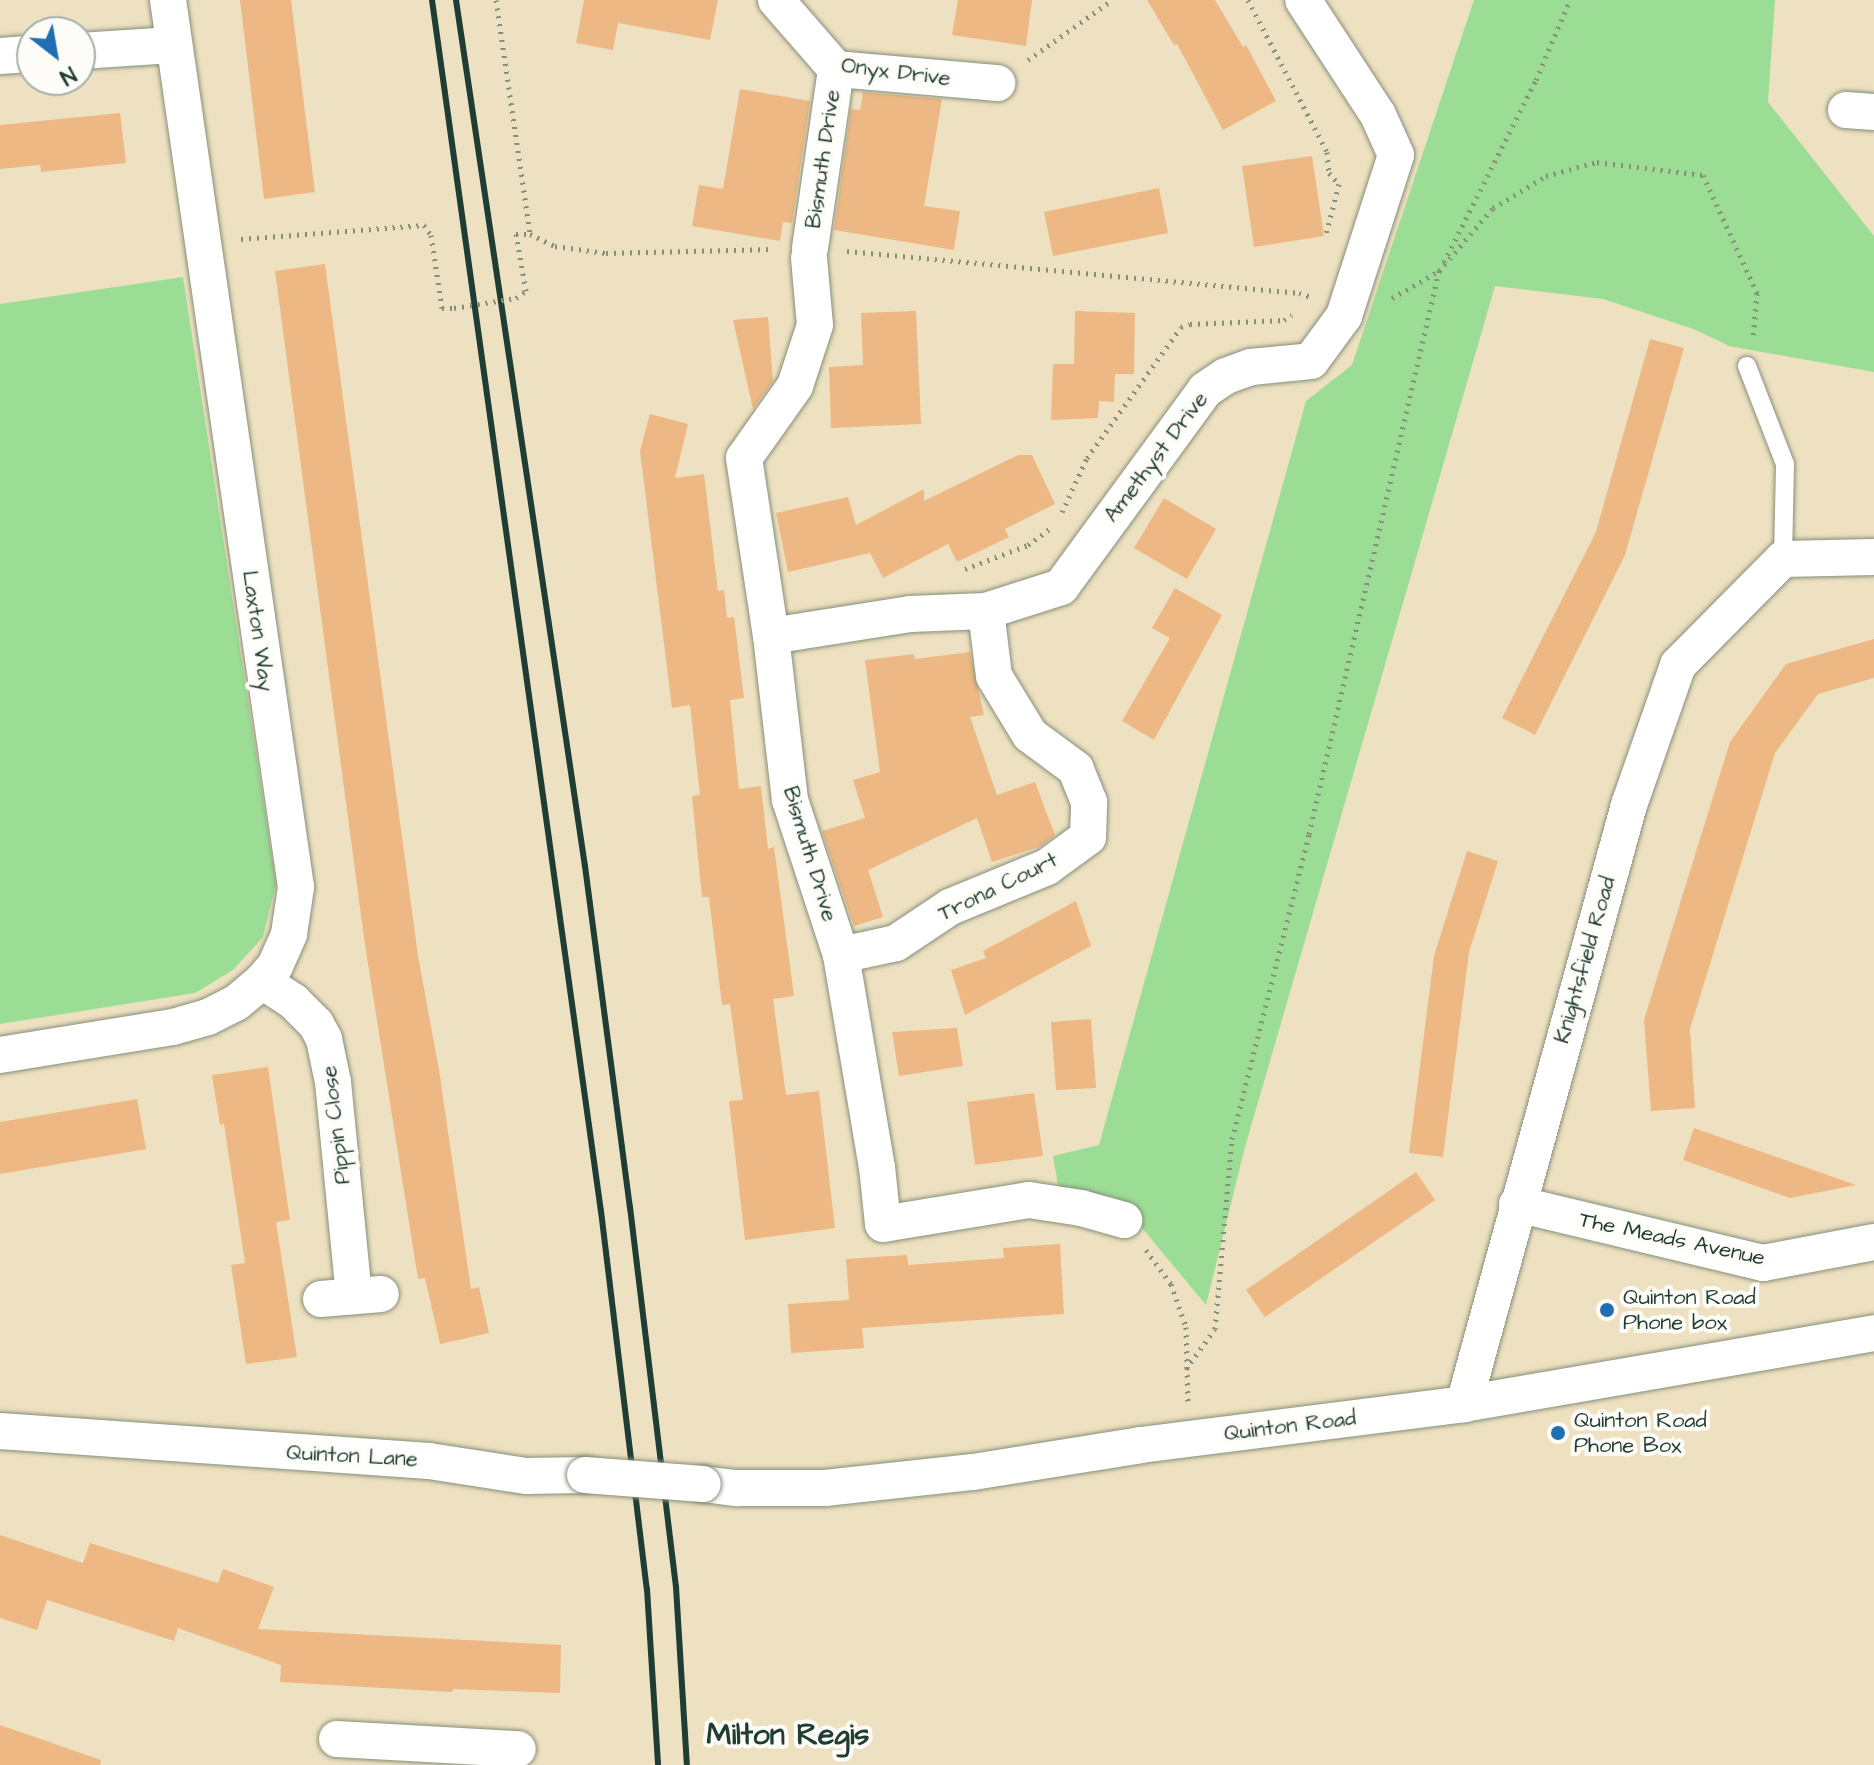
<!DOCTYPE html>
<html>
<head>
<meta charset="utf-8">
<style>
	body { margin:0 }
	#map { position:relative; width:1874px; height:1765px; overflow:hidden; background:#eee1c1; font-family:"Architects Daughter",sans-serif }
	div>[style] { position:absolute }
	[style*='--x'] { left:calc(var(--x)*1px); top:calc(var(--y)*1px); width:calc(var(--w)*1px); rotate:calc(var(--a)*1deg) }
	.green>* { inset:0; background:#9bdd95 }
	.building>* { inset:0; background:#edb884 }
	.path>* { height:5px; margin-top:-2.5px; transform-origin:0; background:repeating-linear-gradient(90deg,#868f7a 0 2px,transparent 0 8px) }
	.roads { filter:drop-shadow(0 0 2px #868f7a) drop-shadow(0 0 2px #868f7a) }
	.service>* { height:18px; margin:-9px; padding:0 9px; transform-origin:9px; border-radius:9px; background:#fff }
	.minor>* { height:36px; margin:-18px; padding:0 18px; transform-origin:18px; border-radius:18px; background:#fff }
	.rail>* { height:6px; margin:-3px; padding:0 3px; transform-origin:3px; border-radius:3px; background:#1f3d34 }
	.path-bridge>* { height:5px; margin-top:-2.5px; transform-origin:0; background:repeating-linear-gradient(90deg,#868f7a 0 2px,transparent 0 8px) }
	.bridges { filter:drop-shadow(0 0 2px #868f7a) drop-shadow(0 0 2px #868f7a) }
	.minor-bridge>* { height:36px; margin:-18px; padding:0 18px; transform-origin:18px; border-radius:18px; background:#fff }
	.dots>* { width:22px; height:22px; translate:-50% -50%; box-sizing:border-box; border:4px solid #fdfcf7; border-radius:50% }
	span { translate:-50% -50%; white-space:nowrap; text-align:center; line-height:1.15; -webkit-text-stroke:8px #fdfcf7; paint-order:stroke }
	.street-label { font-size:22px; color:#1f3d34 }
	.poi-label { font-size:22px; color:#1f3d34 }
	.left { translate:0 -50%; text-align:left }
	.district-label { font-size:30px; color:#1f3d34; font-weight:700 }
	.north { position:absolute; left:16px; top:16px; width:80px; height:80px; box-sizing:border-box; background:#fdfcf7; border:2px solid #a4b0a9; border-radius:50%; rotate:149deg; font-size:22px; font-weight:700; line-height:32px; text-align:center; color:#1f3d34 }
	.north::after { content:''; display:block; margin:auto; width:28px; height:36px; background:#1f6fb2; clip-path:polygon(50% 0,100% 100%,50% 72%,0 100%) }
</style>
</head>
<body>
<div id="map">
	<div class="green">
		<i style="clip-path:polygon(1474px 0,1775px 0,1768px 102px,1874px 236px,1874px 372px,1729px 346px,1696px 330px,1603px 299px,1495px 286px,1245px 1147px,1206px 1305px,1128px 1211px,1066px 1194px,1058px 1185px,1053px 1156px,1099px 1145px,1306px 401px,1352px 365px)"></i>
		<i style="clip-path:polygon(183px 277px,276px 884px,263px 937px,233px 970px,195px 993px,0 1024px,0 304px)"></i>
	</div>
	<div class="building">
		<i style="clip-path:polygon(240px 0,291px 0,315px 192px,264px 199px)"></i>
		<i style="clip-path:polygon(584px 0,718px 0,710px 40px,618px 23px,613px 50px,576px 43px)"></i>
		<i style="clip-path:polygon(958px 0,1032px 0,1026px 46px,952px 35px)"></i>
		<i style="clip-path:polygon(1147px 0,1215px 0,1243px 47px,1246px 45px,1276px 101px,1223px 130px,1177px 44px,1174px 45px)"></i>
		<i style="clip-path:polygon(740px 89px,810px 101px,792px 223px,783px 222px,780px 241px,692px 226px,699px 185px,723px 189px)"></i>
		<i style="clip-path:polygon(863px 92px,942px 99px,924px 206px,960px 211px,954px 250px,834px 230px,851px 109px,860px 110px)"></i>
		<i style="clip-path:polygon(120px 113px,126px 163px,41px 172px,40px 165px,0 169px,0 125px)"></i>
		<i style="clip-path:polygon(1312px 156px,1324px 236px,1254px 247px,1242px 166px)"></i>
		<i style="clip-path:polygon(1159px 188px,1168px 233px,1053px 256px,1044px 212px)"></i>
		<i style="clip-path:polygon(325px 264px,418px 956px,439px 1070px,471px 1289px,479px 1287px,489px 1333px,440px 1344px,425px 1278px,418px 1279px,365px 945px,275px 271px)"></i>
		<i style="clip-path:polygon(916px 311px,921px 424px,831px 428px,829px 367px,863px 365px,861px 313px)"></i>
		<i style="clip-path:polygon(1075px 311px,1135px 313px,1134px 374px,1115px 374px,1114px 402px,1099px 401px,1098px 418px,1051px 420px,1053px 364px,1074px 364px)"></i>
		<i style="clip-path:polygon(768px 317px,773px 381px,753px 409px,733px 320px)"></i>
		<i style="clip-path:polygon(1650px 339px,1684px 348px,1625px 555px,1535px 735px,1502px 718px,1596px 532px)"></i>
		<i style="clip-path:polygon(650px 414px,688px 424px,675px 478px,704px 474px,718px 591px,724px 590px,727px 618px,734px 617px,744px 698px,730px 700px,739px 789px,761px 786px,768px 849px,774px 847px,794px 996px,773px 999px,786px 1095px,819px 1091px,835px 1228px,745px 1240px,729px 1101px,743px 1100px,730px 1004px,722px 1005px,709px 897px,702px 897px,692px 796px,700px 795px,690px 705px,672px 708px,640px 451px)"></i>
		<i style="clip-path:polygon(1018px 455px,1032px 455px,1055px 504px,1005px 529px,1009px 537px,957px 562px,948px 544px,883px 578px,870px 553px,788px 572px,776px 513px,848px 497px,856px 525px,924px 489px,924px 501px)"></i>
		<i style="clip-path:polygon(1164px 498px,1216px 529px,1187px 579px,1134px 548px)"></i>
		<i style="clip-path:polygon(1175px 588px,1222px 615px,1154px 740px,1122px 721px,1170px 638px,1152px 628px)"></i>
		<i style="clip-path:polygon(1874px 639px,1874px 678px,1818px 694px,1775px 753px,1690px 1029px,1695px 1108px,1651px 1111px,1644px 1020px,1730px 742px,1786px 664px)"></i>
		<i style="clip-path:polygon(970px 652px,984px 715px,970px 717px,997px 795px,1035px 782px,1055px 835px,1041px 846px,992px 862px,977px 818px,868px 870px,883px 917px,854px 926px,822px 831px,865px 818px,853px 780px,880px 772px,865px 660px,914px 654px,915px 659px)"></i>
		<i style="clip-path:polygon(1467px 851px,1498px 861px,1469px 952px,1443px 1157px,1409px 1153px,1434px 956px)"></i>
		<i style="clip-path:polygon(1076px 901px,1091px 946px,965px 1015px,951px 970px,986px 958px,983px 951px)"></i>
		<i style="clip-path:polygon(1091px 1019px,1096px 1088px,1056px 1090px,1051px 1022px)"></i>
		<i style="clip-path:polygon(957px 1028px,963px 1066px,899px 1076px,892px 1032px)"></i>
		<i style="clip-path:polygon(268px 1067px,290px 1220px,276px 1222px,297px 1357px,246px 1364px,231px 1265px,245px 1263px,224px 1124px,220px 1125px,212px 1075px)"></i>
		<i style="clip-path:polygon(1034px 1093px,1043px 1156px,975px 1165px,967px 1102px)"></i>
		<i style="clip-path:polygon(137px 1099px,146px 1149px,0 1174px,0 1122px)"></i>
		<i style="clip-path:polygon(1694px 1128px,1856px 1185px,1790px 1198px,1683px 1160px)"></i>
		<i style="clip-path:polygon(1416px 1172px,1435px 1200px,1265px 1317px,1246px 1290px)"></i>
		<i style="clip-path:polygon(1060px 1244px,1064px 1314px,862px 1328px,864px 1348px,791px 1353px,788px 1304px,849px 1300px,846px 1259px,907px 1255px,908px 1265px,1004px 1258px,1003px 1248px)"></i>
		<i style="clip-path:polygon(0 1535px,83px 1563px,90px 1543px,218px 1583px,223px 1569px,274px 1587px,258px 1629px,561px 1645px,560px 1693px,453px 1689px,452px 1692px,280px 1682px,281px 1665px,178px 1628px,174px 1641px,47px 1600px,37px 1630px,0 1618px)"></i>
		<i style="clip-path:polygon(0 1725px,101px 1760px,100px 1765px,0 1765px)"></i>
	</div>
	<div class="path">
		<i style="--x:496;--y:0;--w:236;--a:81.7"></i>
		<i style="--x:530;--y:234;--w:28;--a:26"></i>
		<i style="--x:555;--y:246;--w:51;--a:7.8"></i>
		<i style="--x:606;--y:253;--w:167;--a:-1.4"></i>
		<i style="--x:1248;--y:0;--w:171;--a:62.5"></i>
		<i style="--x:1327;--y:152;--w:21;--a:85"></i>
		<i style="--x:1329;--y:173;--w:15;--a:48"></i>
		<i style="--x:1339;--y:184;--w:52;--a:104.6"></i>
		<i style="--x:1028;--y:60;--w:103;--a:-35.5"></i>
		<i style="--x:241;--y:239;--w:184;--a:-4.4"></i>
		<i style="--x:424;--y:225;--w:12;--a:55"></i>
		<i style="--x:431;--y:235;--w:74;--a:81.4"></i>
		<i style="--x:442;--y:308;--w:12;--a:0"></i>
		<i style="--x:847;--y:251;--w:454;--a:5.3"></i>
		<i style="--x:1299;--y:293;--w:13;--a:18"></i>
		<i style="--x:1444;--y:262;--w:204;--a:-63.2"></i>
		<i style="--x:1536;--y:80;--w:87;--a:-67"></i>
		<i style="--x:516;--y:298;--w:12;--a:-35"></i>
		<i style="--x:526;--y:291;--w:58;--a:-100"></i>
		<i style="--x:516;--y:234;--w:14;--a:0"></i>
		<i style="--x:1392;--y:298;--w:54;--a:-29.9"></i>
		<i style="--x:1439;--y:271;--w:83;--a:-49.4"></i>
		<i style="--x:1493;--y:208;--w:62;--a:-31.1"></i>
		<i style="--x:1546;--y:176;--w:53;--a:-15.4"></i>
		<i style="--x:1597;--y:162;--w:107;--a:7"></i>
		<i style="--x:1703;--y:175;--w:130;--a:65.4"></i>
		<i style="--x:1757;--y:293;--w:45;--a:95.1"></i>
		<i style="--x:1062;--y:512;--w:60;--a:-65.2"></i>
		<i style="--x:1087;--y:458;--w:161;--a:-54.3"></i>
		<i style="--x:1181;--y:327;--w:9;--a:-18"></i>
		<i style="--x:1190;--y:324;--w:94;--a:-2.4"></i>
		<i style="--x:1284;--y:320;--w:9;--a:-32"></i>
		<i style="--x:965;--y:569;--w:67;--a:-20.9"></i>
		<i style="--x:1028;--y:545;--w:30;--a:-37"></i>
		<i style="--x:1146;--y:1250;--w:42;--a:53.7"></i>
		<i style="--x:1171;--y:1284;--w:46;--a:70.8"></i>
		<i style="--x:1186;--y:1327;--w:75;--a:88.5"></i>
		<i style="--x:1186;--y:1369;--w:49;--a:-54.1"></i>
		<i style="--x:1215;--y:1329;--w:191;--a:-84.9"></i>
		<i style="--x:1232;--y:1139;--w:315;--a:-75.8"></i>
		<i style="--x:1309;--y:834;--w:578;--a:-77"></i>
	</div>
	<div class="roads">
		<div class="service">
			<i style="--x:1747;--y:366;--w:105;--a:68.8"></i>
			<i style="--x:1785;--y:464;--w:95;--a:91.2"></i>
		</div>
		<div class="minor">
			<i style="--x:776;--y:0;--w:91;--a:49"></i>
			<i style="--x:836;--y:69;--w:162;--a:5"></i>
			<i style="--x:80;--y:51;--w:93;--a:-3.7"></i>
			<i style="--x:0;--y:56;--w:32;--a:-4"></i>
			<i style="--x:1846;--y:110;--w:28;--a:4"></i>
			<i style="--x:810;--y:248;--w:181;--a:-81.7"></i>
			<i style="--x:809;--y:258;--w:67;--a:84.9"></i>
			<i style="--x:815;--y:325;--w:64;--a:108.2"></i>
			<i style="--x:795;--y:386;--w:88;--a:125.3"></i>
			<i style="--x:744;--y:458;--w:180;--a:81.4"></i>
			<i style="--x:771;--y:636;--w:165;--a:83.4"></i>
			<i style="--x:790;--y:800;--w:163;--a:71.8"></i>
			<i style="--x:841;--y:955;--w:215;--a:80.4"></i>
			<i style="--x:877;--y:1167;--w:57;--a:84"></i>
			<i style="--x:883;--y:1224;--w:148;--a:-9.3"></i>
			<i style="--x:1029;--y:1200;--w:53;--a:8.7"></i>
			<i style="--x:1081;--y:1208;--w:45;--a:15.6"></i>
			<i style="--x:771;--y:636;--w:141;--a:-9"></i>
			<i style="--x:910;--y:614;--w:76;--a:-2.3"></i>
			<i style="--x:986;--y:611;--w:79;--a:-17.7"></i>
			<i style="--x:1061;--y:587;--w:244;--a:-53.8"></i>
			<i style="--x:1205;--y:390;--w:25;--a:-34"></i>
			<i style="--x:1226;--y:376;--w:27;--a:-20"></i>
			<i style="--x:1251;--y:367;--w:60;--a:-5.7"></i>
			<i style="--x:1311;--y:361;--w:56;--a:-53.7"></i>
			<i style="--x:1344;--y:316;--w:169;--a:-72.1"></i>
			<i style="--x:1396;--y:155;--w:44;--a:-114.2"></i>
			<i style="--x:1378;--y:115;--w:137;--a:-123.1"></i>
			<i style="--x:841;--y:955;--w:56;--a:-12.3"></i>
			<i style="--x:896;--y:943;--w:65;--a:-33.7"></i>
			<i style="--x:950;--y:907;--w:105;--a:-22.4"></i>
			<i style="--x:1047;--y:867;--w:51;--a:-36.2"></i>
			<i style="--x:1088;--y:837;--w:35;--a:-88"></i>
			<i style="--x:1089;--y:802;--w:35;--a:-112"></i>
			<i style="--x:1076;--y:769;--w:57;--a:-143.5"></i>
			<i style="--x:1030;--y:735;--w:69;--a:-121.4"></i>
			<i style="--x:994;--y:676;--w:65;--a:-97"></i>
			<i style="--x:262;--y:981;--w:38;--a:33"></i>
			<i style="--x:294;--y:1002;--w:31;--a:45"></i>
			<i style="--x:316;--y:1024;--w:17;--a:62"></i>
			<i style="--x:324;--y:1039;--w:44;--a:78.2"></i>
			<i style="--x:333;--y:1082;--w:215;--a:84.4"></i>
			<i style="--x:0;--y:1055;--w:175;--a:-9.2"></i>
			<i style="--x:173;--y:1027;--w:36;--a:-16"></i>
			<i style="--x:208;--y:1017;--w:31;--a:-27"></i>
			<i style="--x:236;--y:1003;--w:34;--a:-40"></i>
			<i style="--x:262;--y:981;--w:20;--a:-49"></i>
			<i style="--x:275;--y:966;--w:35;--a:-66"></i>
			<i style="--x:289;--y:934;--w:48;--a:-81.5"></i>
			<i style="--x:296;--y:887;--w:896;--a:-98.21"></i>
			<i style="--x:1517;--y:1204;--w:253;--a:13.5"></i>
			<i style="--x:1763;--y:1263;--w:113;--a:-10.7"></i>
			<i style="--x:321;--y:1299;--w:60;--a:-4.8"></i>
			<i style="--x:1464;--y:1404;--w:621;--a:-74.6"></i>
			<i style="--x:1629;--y:805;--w:148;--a:-70.7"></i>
			<i style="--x:1678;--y:665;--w:149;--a:-45.3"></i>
			<i style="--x:1783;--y:559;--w:91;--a:-1.3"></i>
			<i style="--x:0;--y:1431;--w:430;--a:4"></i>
			<i style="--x:429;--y:1461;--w:98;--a:8.8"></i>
			<i style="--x:526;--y:1476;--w:59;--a:-1"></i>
			<i style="--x:703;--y:1484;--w:35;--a:7"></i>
			<i style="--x:738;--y:1488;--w:87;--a:0"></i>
			<i style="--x:825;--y:1488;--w:149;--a:-6.2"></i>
			<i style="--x:973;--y:1472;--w:170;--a:-9.1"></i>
			<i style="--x:1141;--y:1445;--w:326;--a:-7.2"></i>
			<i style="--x:1464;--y:1404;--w:416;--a:-9.8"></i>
			<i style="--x:337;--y:1739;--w:181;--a:3.2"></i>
		</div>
	</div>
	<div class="rail">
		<i style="--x:432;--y:0;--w:1223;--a:82.06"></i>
		<i style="--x:601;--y:1211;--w:381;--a:83.1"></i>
		<i style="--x:647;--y:1589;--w:176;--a:86.4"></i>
		<i style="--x:456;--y:0;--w:876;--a:81.53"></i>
		<i style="--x:585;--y:866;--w:344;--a:82.5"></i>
		<i style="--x:630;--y:1207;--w:383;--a:83.1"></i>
		<i style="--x:676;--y:1587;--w:178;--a:86.5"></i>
	</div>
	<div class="path-bridge">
		<i style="--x:454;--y:308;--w:63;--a:-9.2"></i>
	</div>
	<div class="bridges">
		<div class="minor-bridge">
			<i style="--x:585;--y:1475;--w:118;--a:4.4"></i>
		</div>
	</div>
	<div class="dots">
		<i style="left:1607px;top:1310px;background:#1f6fb2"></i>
		<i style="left:1558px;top:1433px;background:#1f6fb2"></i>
	</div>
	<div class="street-label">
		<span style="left:896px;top:72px;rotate:7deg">Onyx Drive</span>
		<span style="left:823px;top:159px;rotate:-82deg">Bismuth Drive</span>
		<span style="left:1156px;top:457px;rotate:-53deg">Amethyst Drive</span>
		<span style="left:258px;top:631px;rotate:82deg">Laxton Way</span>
		<span style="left:810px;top:854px;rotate:73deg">Bismuth Drive</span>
		<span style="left:998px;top:887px;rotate:-26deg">Trona Court</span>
		<span style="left:1585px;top:960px;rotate:-74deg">Knightsfield Road</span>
		<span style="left:336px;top:1125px;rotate:-97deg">Pippin Close</span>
		<span style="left:1672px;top:1239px;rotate:12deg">The Meads Avenue</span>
		<span style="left:1290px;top:1426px;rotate:-7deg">Quinton Road</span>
		<span style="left:352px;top:1456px;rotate:3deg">Quinton Lane</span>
	</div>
	<div class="poi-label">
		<span class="left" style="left:1623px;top:1310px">Quinton Road<br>Phone box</span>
		<span class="left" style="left:1574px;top:1433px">Quinton Road<br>Phone Box</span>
	</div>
	<div class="district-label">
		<span style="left:788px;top:1735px">Milton Regis</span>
	</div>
	<div class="north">N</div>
</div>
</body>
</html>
